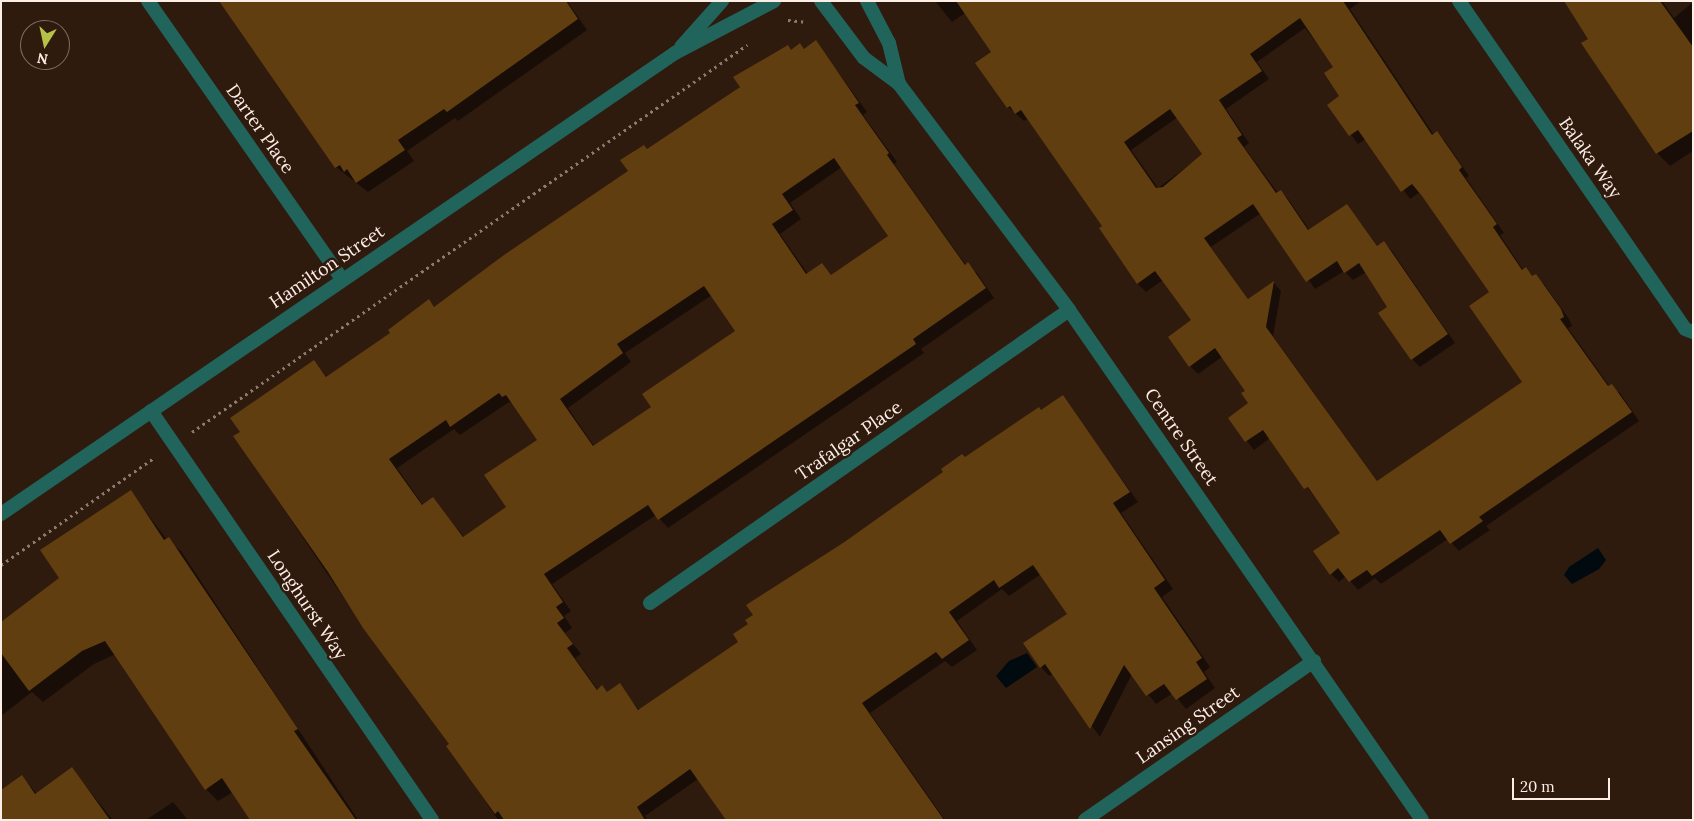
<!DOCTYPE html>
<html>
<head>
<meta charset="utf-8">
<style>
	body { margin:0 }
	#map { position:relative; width:1694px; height:821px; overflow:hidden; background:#2f1a0e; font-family:Lora,serif }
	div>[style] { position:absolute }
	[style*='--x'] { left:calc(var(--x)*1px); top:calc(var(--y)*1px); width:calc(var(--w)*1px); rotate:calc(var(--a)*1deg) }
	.water>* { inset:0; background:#000a0f }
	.shadow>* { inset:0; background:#0007 }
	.building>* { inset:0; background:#613e0f }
	.path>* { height:3px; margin-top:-1.5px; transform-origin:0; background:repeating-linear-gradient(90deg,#8c7a70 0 2.5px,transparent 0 6.5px) }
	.minor>* { height:14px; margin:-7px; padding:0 7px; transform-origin:7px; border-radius:7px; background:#21645b }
	.tertiary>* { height:14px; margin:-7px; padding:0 7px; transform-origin:7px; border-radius:7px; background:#21645b }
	span { translate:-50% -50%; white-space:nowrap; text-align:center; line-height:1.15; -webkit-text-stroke:5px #2f1a0e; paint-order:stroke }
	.street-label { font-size:18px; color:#fdeee6 }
	.frame { position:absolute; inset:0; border:2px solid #fdeee6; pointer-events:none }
	.north { position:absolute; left:20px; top:20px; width:50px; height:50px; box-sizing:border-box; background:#2f1a0e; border:1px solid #816f64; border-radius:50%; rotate:190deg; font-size:14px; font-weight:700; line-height:20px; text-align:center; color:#fdeee6 }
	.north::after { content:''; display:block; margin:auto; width:18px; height:22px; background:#b6c148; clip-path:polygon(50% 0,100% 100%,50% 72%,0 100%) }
	.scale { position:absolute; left:1512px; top:778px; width:98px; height:22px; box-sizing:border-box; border:2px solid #fdeee6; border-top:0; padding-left:6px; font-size:15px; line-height:18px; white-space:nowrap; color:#fdeee6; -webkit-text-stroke:4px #2f1a0e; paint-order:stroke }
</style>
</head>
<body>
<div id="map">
	<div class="water">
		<i style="clip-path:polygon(1598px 548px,1606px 560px,1599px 569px,1572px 584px,1564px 575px,1569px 567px)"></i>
		<i style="clip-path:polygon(1027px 653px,1037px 667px,1006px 688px,996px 676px,1009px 661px)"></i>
	</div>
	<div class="shadow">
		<i style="clip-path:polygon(220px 1px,567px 1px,587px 30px,458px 121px,455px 118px,407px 151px,414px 161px,368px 192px,336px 167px)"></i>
		<i style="clip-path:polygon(evenodd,935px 1px,1361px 1px,1350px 9px,1434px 135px,1437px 133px,1445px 141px,1469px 176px,1466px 178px,1504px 233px,1500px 235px,1523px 270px,1544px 284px,1569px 319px,1572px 326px,1568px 328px,1610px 387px,1620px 393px,1639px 421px,1486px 526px,1490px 530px,1459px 551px,1448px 539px,1381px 584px,1375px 578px,1358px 590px,1346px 576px,1339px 582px,1331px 574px,1342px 533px,1270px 438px,1254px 450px,1229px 418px,1250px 404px,1247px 391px,1222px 357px,1198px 374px,1190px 366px,1193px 321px,1163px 280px,1146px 292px,1138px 284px,1101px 228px,1104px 226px,1029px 118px,1024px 121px,1008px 107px,992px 53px,965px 13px,952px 22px,935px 1px,1305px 28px,1335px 67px,1341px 97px,1329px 105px,1358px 144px,1366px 139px,1410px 199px,1420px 192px,1490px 293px,1524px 382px,1378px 482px,1273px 336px,1281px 291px,1274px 283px,1249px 300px,1211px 247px,1261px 213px,1315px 289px,1364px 259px,1346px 273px,1353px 280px,1366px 272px,1389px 307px,1412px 359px,1420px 367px,1455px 343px,1392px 251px,1384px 243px,1378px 247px,1347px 205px,1310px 231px,1289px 200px,1281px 191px,1278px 193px,1244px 147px,1249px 143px,1226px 109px,1269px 79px,1257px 62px,1305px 28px,935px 1px,1178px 117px,1204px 154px,1158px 188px,1131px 150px,1178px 117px)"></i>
		<i style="clip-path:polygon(1566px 1px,1662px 1px,1674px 18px,1693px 2px,1693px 151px,1670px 166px,1657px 153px)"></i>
		<i style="clip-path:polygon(evenodd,816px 42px,867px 112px,863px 115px,897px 162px,894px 164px,966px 265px,977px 273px,994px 298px,921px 349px,924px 353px,668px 528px,656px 515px,552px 584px,571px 611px,564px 616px,572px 628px,565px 633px,581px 654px,575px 658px,598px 690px,602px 687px,608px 693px,619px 685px,640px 711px,740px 642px,750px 625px,844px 544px,965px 458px,1063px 397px,1138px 502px,1121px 513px,1173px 589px,1162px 597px,1210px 667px,1204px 672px,1215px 688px,1186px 709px,1173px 693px,1156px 704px,1132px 674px,1100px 737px,1053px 674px,1049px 676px,1041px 667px,1069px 614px,1041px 574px,1009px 596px,1002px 589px,957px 621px,977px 650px,952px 667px,945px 661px,870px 713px,945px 820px,724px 820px,726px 818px,698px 779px,645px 816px,647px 820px,498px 820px,448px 746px,450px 744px,364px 628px,235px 437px,314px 361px,327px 377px,391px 334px,429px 301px,435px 307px,630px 172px,647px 151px,800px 45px,805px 50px,816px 42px,842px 167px,890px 236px,832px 276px,822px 265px,808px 274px,780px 234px,801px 219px,790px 203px,842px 167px,816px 42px,712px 295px,737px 331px,652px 407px,594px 446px,568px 408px,631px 362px,625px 353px,712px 295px,816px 42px,509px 402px,514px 405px,538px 440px,508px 507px,465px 538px,433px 499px,423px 505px,397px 468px,454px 429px,460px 435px,509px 402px)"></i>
		<i style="clip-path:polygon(131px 492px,167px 540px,181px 551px,358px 820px,251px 820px,233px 792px,218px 801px,206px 789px,116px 654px,94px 664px,43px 702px,32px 692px,1px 716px,1px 623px,61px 579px)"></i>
		<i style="clip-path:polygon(72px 769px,112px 819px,1px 820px,22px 777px,37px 794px)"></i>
		<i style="clip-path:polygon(173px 802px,188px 820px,146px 820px)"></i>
	</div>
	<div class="building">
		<i style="clip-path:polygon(219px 1px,566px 1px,578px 19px,447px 112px,444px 109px,398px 140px,405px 150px,356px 183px,347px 169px,344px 172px,340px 165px,335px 168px)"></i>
		<i style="clip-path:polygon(evenodd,956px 1px,1343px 1px,1432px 135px,1437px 131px,1462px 167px,1459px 170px,1497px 224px,1493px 227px,1522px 270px,1526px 267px,1532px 276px,1536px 274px,1561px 309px,1564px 317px,1560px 319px,1608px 386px,1612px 384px,1632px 412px,1479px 517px,1483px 521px,1450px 544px,1440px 530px,1372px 576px,1367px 570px,1349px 582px,1338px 568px,1330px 575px,1313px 551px,1340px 533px,1308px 487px,1304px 489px,1263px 430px,1245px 442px,1228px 418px,1248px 403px,1241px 393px,1245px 391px,1215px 348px,1189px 367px,1168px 337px,1191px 320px,1155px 271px,1137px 284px,1099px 228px,1102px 226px,1021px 110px,1015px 114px,1010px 106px,1007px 108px,975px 63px,991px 52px,956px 1px,1300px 18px,1333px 67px,1324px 73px,1339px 96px,1327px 105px,1349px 136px,1358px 130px,1401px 192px,1412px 184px,1422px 196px,1489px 292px,1469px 306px,1522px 382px,1377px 481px,1266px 327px,1274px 281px,1248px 299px,1204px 238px,1253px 204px,1306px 282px,1337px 261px,1344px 273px,1359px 263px,1387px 307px,1378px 313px,1411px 360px,1448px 334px,1384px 241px,1377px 246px,1347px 204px,1308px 230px,1281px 190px,1276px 193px,1237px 138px,1242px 135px,1219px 100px,1262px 71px,1250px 54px,1300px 18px,956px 1px,1170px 109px,1202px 154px,1163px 187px,1156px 188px,1124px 142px,1170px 109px)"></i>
		<i style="clip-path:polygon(1564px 1px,1660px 1px,1693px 47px,1693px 131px,1656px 154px,1581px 43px,1588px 39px)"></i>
		<i style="clip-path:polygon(evenodd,816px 40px,859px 103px,855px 105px,889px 153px,887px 155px,965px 265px,968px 262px,986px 288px,913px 339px,916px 344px,658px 520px,648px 505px,544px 574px,563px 602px,556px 607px,564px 618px,557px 623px,573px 644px,567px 648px,597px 690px,602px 685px,607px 692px,620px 683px,638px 710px,738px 642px,733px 634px,748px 624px,745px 620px,753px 615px,746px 605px,843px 543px,943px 472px,941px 469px,962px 454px,965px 457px,1039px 407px,1041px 410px,1063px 395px,1130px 492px,1113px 503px,1165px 580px,1154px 588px,1202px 658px,1196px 662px,1207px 679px,1176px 700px,1164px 684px,1146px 696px,1124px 665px,1090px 729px,1045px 664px,1040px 668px,1023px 643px,1067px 614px,1033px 565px,999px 588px,994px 580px,949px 612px,969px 640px,942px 659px,936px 652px,862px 703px,944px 820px,726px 820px,690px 769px,637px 807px,645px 820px,504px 820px,498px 811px,495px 814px,446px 746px,449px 744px,363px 628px,328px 572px,233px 436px,240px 432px,230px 418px,314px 360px,326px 377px,390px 333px,388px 330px,429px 299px,434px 307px,504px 255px,628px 171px,620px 160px,644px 145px,647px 149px,740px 87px,733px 77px,788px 45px,791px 50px,800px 43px,804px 49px,816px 40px,834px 158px,888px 236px,831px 275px,822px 263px,806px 274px,772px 224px,793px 210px,782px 194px,834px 158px,816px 40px,704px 286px,735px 331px,642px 394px,651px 407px,593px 446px,560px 399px,623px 353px,617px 344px,704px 286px,816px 40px,499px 393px,502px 397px,506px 395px,537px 440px,484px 475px,506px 507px,463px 537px,433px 497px,422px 505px,389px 459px,446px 420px,450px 427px,499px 393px)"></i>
		<i style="clip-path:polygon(131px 490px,164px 540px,169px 537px,298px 729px,294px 731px,356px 820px,250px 820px,222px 778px,205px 790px,105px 641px,82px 651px,29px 691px,1px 653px,1px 622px,59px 578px,40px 550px)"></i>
		<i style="clip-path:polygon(72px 767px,110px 820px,1px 820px,1px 790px,22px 775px,35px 794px)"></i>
	</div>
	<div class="path">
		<i style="--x:788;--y:20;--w:19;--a:6"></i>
		<i style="--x:192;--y:432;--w:677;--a:-34.89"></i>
		<i style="--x:1;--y:565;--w:187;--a:-35"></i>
	</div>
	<div class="minor">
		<i style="--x:148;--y:1;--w:339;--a:55.1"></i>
		<i style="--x:821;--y:1;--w:71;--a:53"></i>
		<i style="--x:864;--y:58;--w:44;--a:36.6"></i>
		<i style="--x:899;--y:84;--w:283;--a:53"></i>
		<i style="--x:1069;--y:310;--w:620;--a:55.31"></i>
		<i style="--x:867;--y:1;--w:47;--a:62.4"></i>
		<i style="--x:889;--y:43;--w:42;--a:76.3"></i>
		<i style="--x:1459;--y:1;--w:398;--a:55.4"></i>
		<i style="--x:1685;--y:329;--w:9;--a:21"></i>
		<i style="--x:151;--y:411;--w:496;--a:55.5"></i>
		<i style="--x:650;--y:603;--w:511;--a:-34.96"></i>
		<i style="--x:1085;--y:820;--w:279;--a:-34.8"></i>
	</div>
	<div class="tertiary">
		<i style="--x:681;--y:47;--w:62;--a:-48.3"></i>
		<i style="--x:1;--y:514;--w:817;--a:-34.37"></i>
		<i style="--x:675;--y:53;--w:112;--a:-27.7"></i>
	</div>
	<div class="street-label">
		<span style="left:260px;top:129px;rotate:55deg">Darter Place</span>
		<span style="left:1590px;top:158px;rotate:55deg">Balaka Way</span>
		<span style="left:327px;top:267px;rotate:-34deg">Hamilton Street</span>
		<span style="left:1181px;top:437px;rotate:55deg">Centre Street</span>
		<span style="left:849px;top:441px;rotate:-35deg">Trafalgar Place</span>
		<span style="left:307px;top:605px;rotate:56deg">Longhurst Way</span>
		<span style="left:1188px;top:725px;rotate:-35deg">Lansing Street</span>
	</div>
	<div class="frame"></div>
	<div class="north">N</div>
	<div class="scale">20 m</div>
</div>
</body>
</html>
